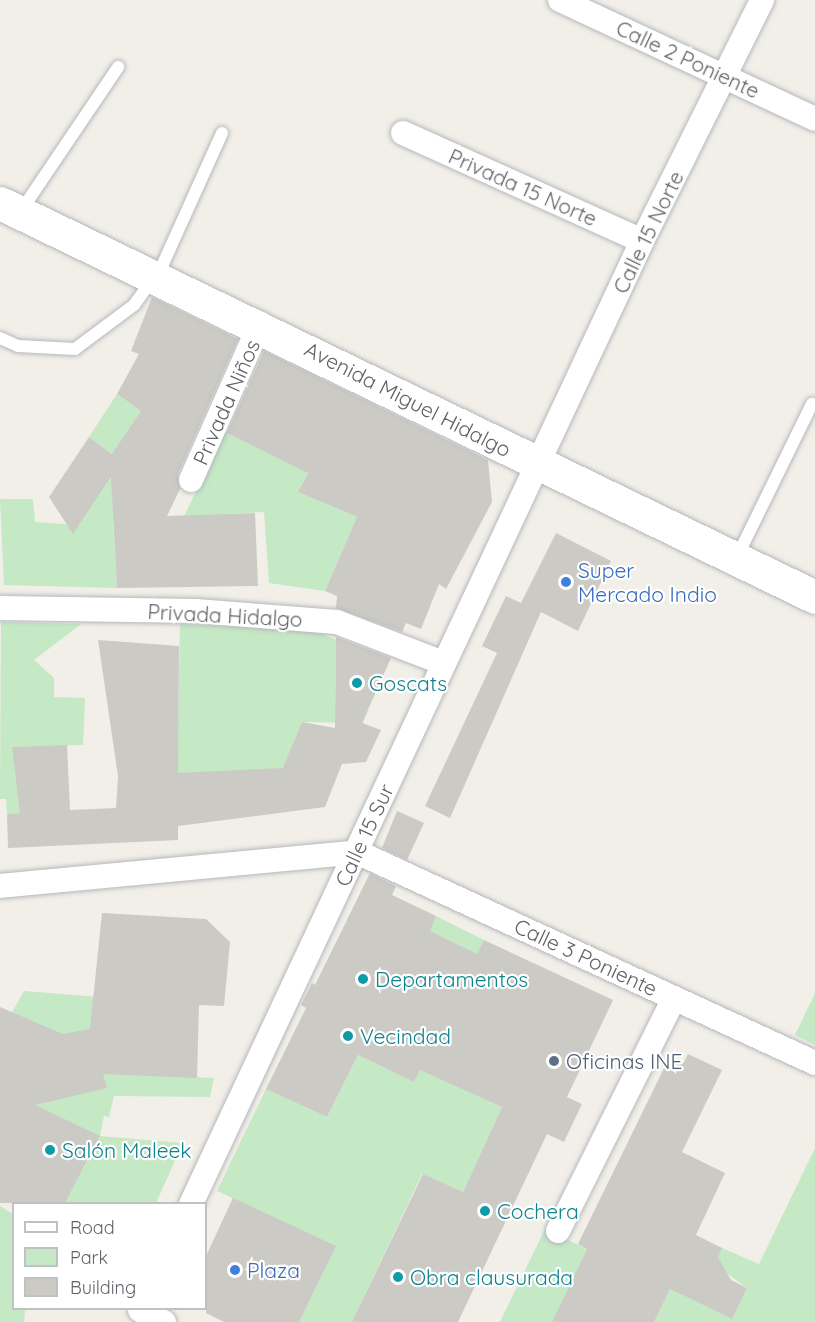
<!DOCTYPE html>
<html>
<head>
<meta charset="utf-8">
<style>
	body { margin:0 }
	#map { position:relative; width:815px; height:1322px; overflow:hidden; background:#f1efe8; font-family:Quicksand,sans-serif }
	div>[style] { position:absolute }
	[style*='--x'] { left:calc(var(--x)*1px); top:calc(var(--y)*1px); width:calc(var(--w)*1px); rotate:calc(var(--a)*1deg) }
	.green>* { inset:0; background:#c5e8c5 }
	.building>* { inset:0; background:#cccac5 }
	.roads { filter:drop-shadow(0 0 2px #b5b8bc) drop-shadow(0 0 2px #b5b8bc) }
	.lane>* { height:12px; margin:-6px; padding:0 6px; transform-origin:6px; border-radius:6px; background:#fff }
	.street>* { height:24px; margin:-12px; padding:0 12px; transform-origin:12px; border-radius:12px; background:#fff }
	.secondary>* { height:33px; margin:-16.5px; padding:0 16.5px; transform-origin:16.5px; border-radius:16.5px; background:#fff }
	.dots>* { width:16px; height:16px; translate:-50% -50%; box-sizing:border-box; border:3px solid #fff; border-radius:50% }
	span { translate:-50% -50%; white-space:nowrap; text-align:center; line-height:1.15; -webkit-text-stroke:4.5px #fff; paint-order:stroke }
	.street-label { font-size:21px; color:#5f6368 }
	.shop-label { font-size:21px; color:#366cbe }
	.left { translate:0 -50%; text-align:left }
	.culture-label { font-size:21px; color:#0d838f }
	.service-label { font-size:21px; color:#4e5e75 }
	.legend { position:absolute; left:12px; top:1202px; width:195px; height:108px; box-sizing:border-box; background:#fff; border:2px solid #bfc1c3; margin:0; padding:8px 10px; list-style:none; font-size:18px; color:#5f6368 }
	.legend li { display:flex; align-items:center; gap:12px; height:30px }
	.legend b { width:30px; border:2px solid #bfc1c3 }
</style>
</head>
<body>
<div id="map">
	<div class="green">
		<i style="clip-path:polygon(117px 394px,141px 411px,158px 517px,113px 521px,117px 588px,4px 585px,0 499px,33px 499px,35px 522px,79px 525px,114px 473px,142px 475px,89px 437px)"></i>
		<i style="clip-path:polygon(226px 432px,308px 472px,298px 492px,357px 517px,325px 591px,269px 583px,264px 512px,184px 516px)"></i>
		<i style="clip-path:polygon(1px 622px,81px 624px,34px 660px,54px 678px,54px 697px,85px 698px,83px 745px,12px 747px,45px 811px,7px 814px,6px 799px,0 799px)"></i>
		<i style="clip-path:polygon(180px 624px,310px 628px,336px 640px,335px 706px,368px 710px,363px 723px,302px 722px,293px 744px,300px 747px,290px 768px,177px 774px)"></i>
		<i style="clip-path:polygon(436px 916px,484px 940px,474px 961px,455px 943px,446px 949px,426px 939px)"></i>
		<i style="clip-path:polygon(24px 991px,200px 1005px,144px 1075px,214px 1078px,210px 1097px,114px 1096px,109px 1117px,104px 1116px,100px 1136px,183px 1143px,156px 1203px,23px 1203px,6px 1193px,18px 1168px,70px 1193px,100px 1137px,0 1111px,6px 1023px)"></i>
		<i style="clip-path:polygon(815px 993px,815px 1045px,795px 1035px)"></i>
		<i style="clip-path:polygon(358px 1055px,414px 1082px,425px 1058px,463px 1089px,502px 1107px,463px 1192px,422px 1174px,352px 1322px,299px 1322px,335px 1247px,217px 1191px,266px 1089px,327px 1117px)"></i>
		<i style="clip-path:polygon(815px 1148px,815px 1322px,654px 1322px,670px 1289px,732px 1319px,747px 1288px,714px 1264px,722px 1248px,759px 1264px)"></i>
		<i style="clip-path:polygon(0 1206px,13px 1214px,14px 1308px,25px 1309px,24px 1322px,0 1322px)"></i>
		<i style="clip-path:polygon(545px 1229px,587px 1249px,552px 1322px,500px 1322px)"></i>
	</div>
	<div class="building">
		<i style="clip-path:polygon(152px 297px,238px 339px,178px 474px,180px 489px,167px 516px,255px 513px,258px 586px,117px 588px,111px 477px,73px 534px,49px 497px,89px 437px,112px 454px,141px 411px,117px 394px,139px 354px,131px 351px)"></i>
		<i style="clip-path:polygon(264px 351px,488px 460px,492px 502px,446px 589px,439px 584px,421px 629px,406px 623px,402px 632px,336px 608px,337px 596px,325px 591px,357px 517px,298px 492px,308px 473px,227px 433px)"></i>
		<i style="clip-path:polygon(556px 533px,611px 561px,578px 631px,541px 612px,450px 818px,425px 806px,497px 653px,482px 646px,506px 596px,521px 603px)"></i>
		<i style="clip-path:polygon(336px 637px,391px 658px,362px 723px,381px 730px,366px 762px,342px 764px,325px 807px,178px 826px,178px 840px,8px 848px,7px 814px,20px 813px,12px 747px,67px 745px,70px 810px,116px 808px,118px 776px,98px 640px,179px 646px,178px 773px,283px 768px,302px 722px,335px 728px)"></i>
		<i style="clip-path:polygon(397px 811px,424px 823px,407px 860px,382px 848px)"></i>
		<i style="clip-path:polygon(370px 873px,396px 886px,392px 895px,436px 916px,430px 931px,477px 954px,484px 940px,613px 1000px,567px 1097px,582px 1104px,564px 1142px,547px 1134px,458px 1322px,352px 1322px,423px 1174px,463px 1192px,502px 1107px,420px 1070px,414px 1082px,358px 1055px,327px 1117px,266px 1089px,306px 1008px,301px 1005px,312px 983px,315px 985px)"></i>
		<i style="clip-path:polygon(102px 913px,206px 919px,230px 942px,224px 1006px,199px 1005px,197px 1078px,103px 1074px,107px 1088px,35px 1105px,100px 1136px,65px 1203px,0 1203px,0 1007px,63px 1034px,90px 1029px)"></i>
		<i style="clip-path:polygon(688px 1054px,722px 1070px,682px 1152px,725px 1173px,696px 1235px,722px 1248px,718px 1257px,731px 1280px,747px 1288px,732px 1319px,670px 1289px,654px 1322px,552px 1322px,587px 1249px,578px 1244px,669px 1058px,683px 1064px)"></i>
		<i style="clip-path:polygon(233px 1198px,336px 1246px,299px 1322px,224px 1322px,206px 1313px,206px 1256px)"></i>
	</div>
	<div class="roads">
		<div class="lane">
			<i style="--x:21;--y:211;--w:174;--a:-56"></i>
			<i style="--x:0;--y:338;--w:20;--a:24"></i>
			<i style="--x:18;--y:346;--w:57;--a:3"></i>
			<i style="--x:75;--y:349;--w:74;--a:-36.7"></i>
			<i style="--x:134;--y:305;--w:48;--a:-54.3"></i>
			<i style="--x:162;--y:266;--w:146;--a:-65.7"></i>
			<i style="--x:736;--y:559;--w:173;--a:-63.9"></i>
		</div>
		<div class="street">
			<i style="--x:560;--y:0;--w:281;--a:25"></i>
			<i style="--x:403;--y:133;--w:262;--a:24.3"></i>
			<i style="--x:191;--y:480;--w:171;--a:-66.1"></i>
			<i style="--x:0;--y:608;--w:196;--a:0.9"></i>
			<i style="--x:196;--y:611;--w:141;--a:4.5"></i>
			<i style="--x:337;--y:622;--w:114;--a:21.1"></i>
			<i style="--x:0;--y:886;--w:359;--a:-5.4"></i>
			<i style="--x:357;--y:852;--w:504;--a:24.74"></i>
			<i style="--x:191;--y:1204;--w:1063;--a:-64.9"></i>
			<i style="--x:642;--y:241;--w:269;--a:-63.5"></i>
			<i style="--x:558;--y:1231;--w:260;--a:-63.5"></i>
			<i style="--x:140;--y:1310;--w:27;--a:27"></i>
		</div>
		<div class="secondary">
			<i style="--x:0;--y:203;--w:905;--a:25.8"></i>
		</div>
	</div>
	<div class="dots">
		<i style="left:566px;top:582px;background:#3f7fe0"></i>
		<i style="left:357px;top:683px;background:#0f9aa8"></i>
		<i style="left:363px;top:979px;background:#0f9aa8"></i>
		<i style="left:348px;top:1036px;background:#0f9aa8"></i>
		<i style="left:554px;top:1061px;background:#5c6f8a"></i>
		<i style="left:50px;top:1150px;background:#0f9aa8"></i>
		<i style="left:485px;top:1211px;background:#0f9aa8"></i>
		<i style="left:235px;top:1270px;background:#3f7fe0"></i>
		<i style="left:398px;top:1277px;background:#0f9aa8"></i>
	</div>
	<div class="street-label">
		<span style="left:688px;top:59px;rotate:25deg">Calle 2 Poniente</span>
		<span style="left:523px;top:187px;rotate:24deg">Privada 15 Norte</span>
		<span style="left:648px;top:232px;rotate:-64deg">Calle 15 Norte</span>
		<span style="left:408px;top:399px;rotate:27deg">Avenida Miguel Hidalgo</span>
		<span style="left:226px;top:402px;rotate:-66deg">Privada Niños</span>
		<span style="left:225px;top:615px;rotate:3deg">Privada Hidalgo</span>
		<span style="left:364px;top:835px;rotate:-65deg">Calle 15 Sur</span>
		<span style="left:586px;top:957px;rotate:25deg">Calle 3 Poniente</span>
	</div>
	<div class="shop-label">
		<span class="left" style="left:578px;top:582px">Super<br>Mercado Indio</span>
		<span class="left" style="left:247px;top:1270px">Plaza</span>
	</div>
	<div class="culture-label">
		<span class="left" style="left:369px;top:683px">Goscats</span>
		<span class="left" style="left:375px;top:979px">Departamentos</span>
		<span class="left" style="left:360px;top:1036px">Vecindad</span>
		<span class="left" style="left:62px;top:1150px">Salón Maleek</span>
		<span class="left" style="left:497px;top:1211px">Cochera</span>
		<span class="left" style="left:410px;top:1277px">Obra clausurada</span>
	</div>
	<div class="service-label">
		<span class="left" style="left:566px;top:1061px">Oficinas INE</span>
	</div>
	<ul class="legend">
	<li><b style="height:8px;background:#fff"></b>Road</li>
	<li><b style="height:16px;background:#c5e8c5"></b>Park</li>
	<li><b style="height:16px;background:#cccac5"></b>Building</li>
	</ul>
</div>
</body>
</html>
